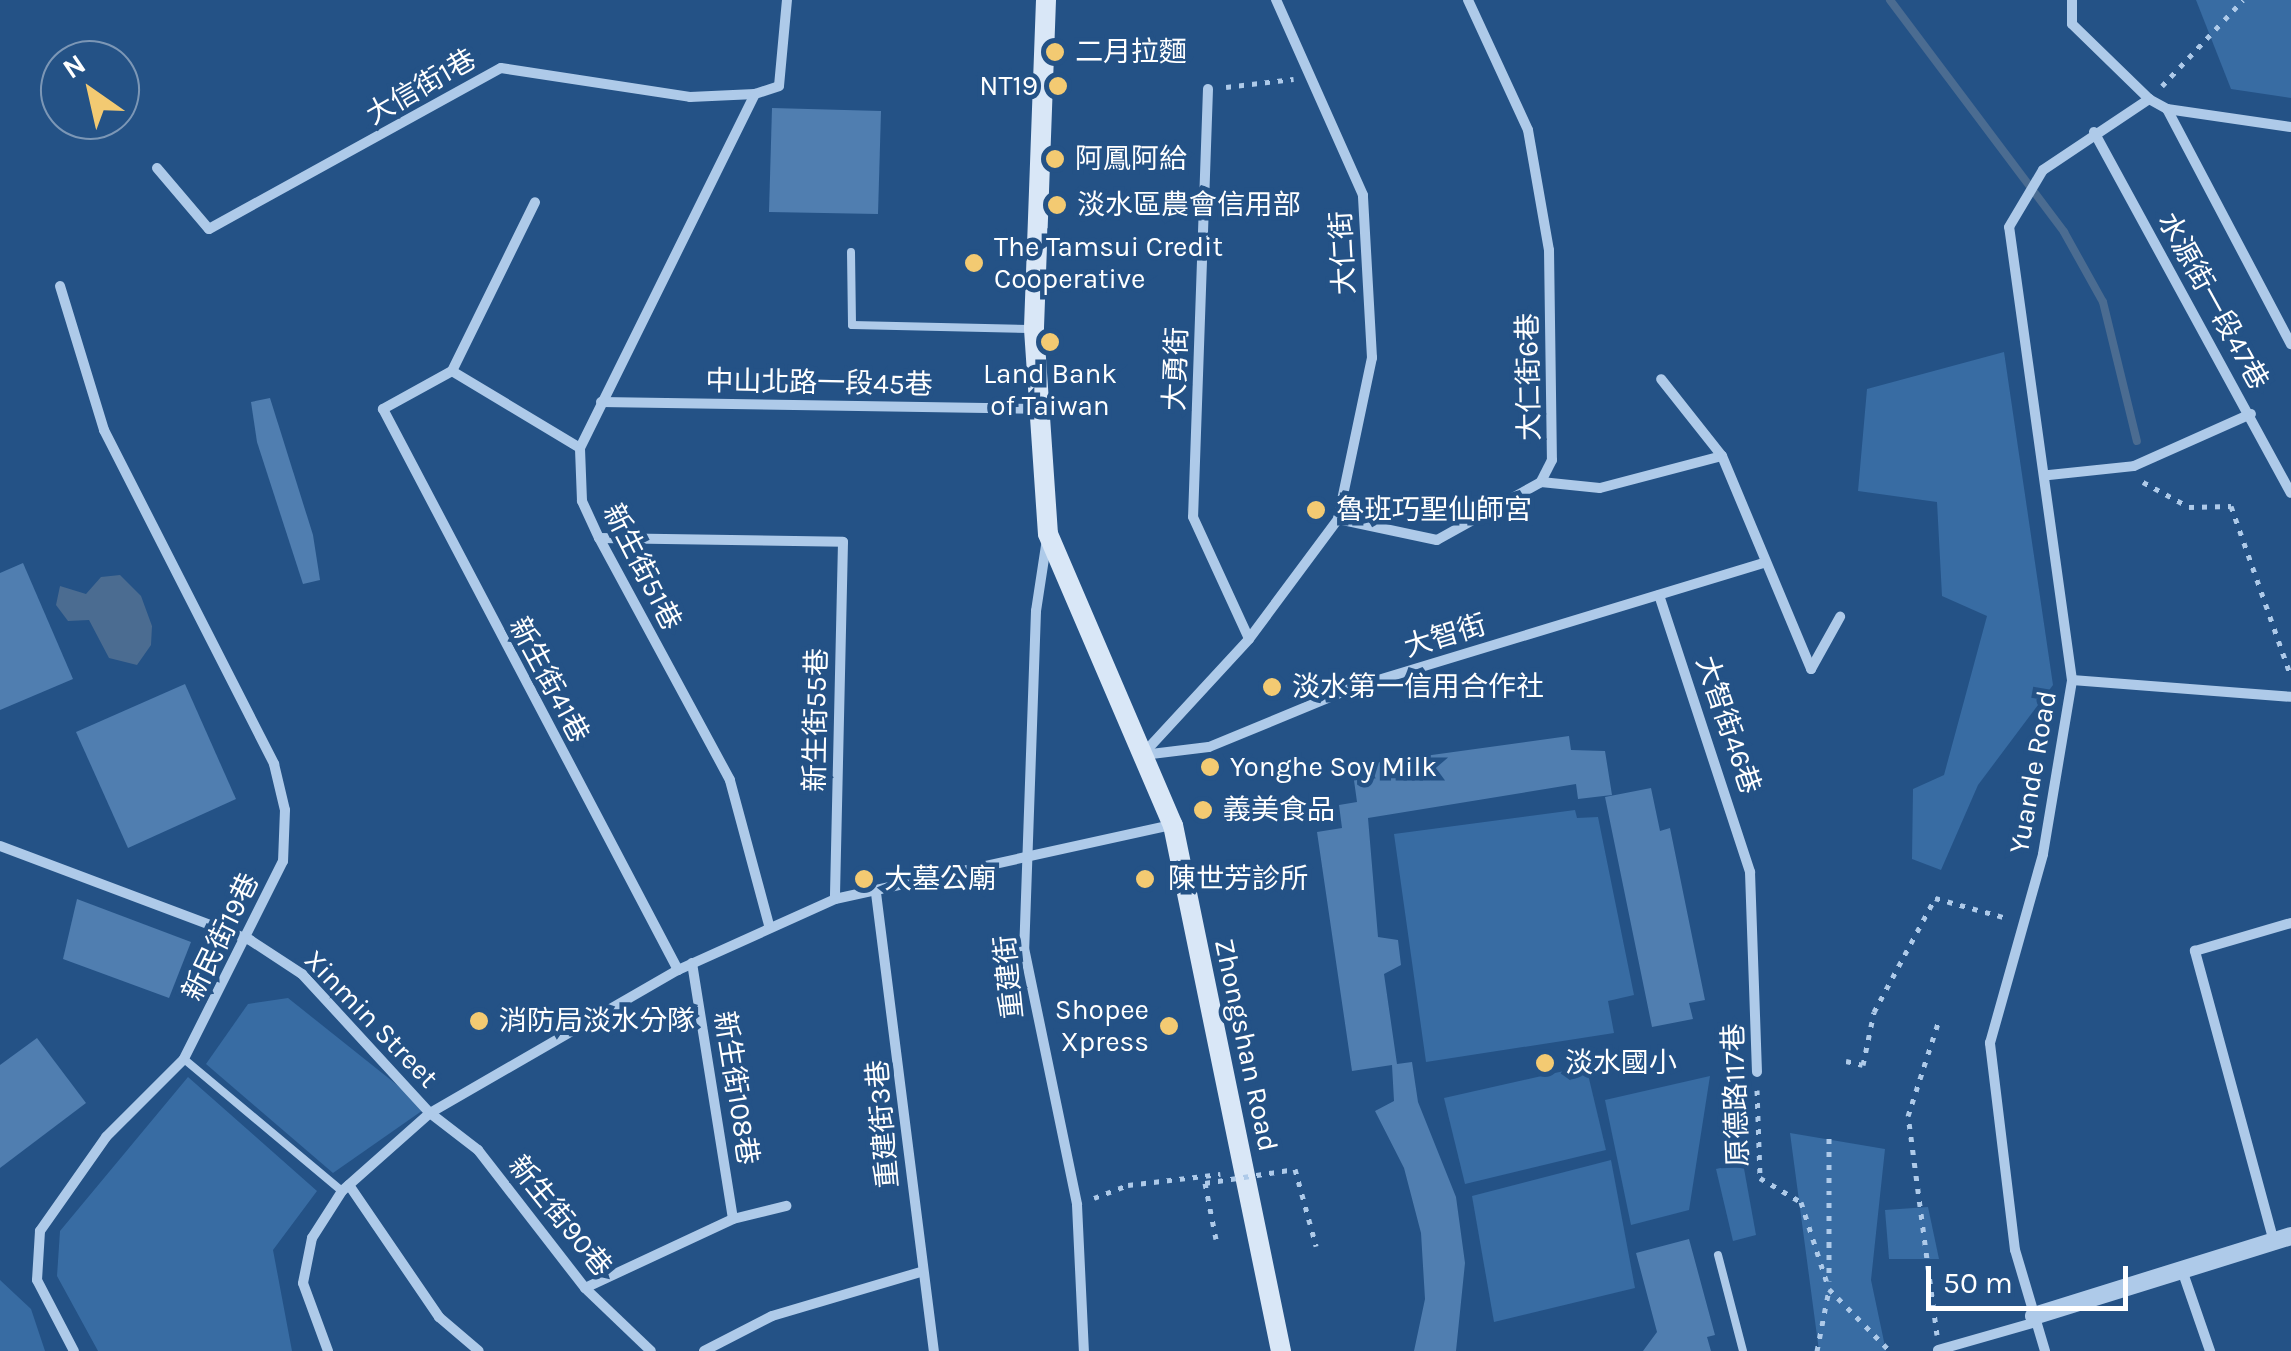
<!DOCTYPE html>
<html>
<head>
<meta charset="utf-8">
<style>
	body { margin:0 }
	#map { position:relative; width:2291px; height:1351px; overflow:hidden; background:#245286; font-family:Karla,"Noto Sans TC",sans-serif }
	div>[style] { position:absolute }
	[style*='--x'] { left:calc(var(--x)*1px); top:calc(var(--y)*1px); width:calc(var(--w)*1px); rotate:calc(var(--a)*1deg) }
	.green>* { inset:0; background:#386ca3 }
	.water>* { inset:0; background:#4b6c91 }
	.stream>* { height:8px; margin:-4px; padding:0 4px; transform-origin:4px; border-radius:4px; background:#4b6c91 }
	.building>* { inset:0; background:#507eb0 }
	.path>* { height:5px; margin-top:-2.5px; transform-origin:0; background:repeating-linear-gradient(90deg,#aecae9 0 5px,transparent 0 13px) }
	.service>* { height:8px; margin:-4px; padding:0 4px; transform-origin:4px; border-radius:4px; background:#aecae9 }
	.minor>* { height:10px; margin:-5px; padding:0 5px; transform-origin:5px; border-radius:5px; background:#aecae9 }
	.tertiary>* { height:18px; margin:-9px; padding:0 9px; transform-origin:9px; border-radius:9px; background:#aecae9 }
	.secondary>* { height:20px; margin:-10px; padding:0 10px; transform-origin:10px; border-radius:10px; background:#d9e7f7 }
	.path-bridge>* { height:5px; margin-top:-2.5px; transform-origin:0; background:repeating-linear-gradient(90deg,#aecae9 0 5px,transparent 0 13px) }
	.dots>* { width:28px; height:28px; translate:-50% -50%; box-sizing:border-box; border:5px solid #245286; border-radius:50% }
	span { translate:-50% -50%; white-space:nowrap; text-align:center; line-height:1.15; -webkit-text-stroke:9px #245286; paint-order:stroke }
	.poi-label { font-size:28px; color:#fff }
	.left { translate:0 -50%; text-align:left }
	.right { translate:-100% -50%; text-align:right }
	.street-label { font-size:28px; color:#fff }
	.north { position:absolute; left:40px; top:40px; width:100px; height:100px; box-sizing:border-box; background:#245286; border:2px solid #7c97b6; border-radius:50%; rotate:326deg; font-size:28px; font-weight:700; line-height:40px; text-align:center; color:#fff }
	.north::after { content:''; display:block; margin:auto; width:35px; height:45px; background:#f3ca72; clip-path:polygon(50% 0,100% 100%,50% 72%,0 100%) }
	.scale { position:absolute; left:1926px; top:1266px; width:202px; height:45px; box-sizing:border-box; border:5px solid #fff; border-top:0; padding-left:12px; font-size:30px; line-height:35px; white-space:nowrap; color:#fff; -webkit-text-stroke:8px #245286; paint-order:stroke }
</style>
</head>
<body>
<div id="map">
	<div class="green">
		<i style="clip-path:polygon(2196px 0,2291px 0,2291px 98px,2231px 89px)"></i>
		<i style="clip-path:polygon(2004px 352px,2053px 685px,1978px 785px,1941px 870px,1912px 859px,1913px 789px,1944px 775px,1987px 616px,1942px 596px,1937px 502px,1858px 491px,1867px 389px)"></i>
		<i style="clip-path:polygon(1575px 810px,1577px 818px,1598px 817px,1634px 995px,1608px 1001px,1614px 1033px,1426px 1062px,1394px 834px)"></i>
		<i style="clip-path:polygon(288px 998px,426px 1108px,333px 1173px,206px 1064px,248px 1004px)"></i>
		<i style="clip-path:polygon(1586px 1066px,1606px 1150px,1465px 1184px,1444px 1098px)"></i>
		<i style="clip-path:polygon(1710px 1076px,1689px 1210px,1631px 1225px,1605px 1100px)"></i>
		<i style="clip-path:polygon(188px 1077px,317px 1191px,273px 1250px,292px 1351px,98px 1351px,57px 1276px,60px 1231px)"></i>
		<i style="clip-path:polygon(1790px 1133px,1885px 1149px,1871px 1280px,1886px 1351px,1819px 1351px)"></i>
		<i style="clip-path:polygon(1611px 1160px,1635px 1288px,1494px 1322px,1472px 1196px)"></i>
		<i style="clip-path:polygon(1743px 1163px,1756px 1235px,1733px 1241px,1716px 1169px)"></i>
		<i style="clip-path:polygon(1928px 1207px,1939px 1259px,1889px 1259px,1885px 1210px)"></i>
		<i style="clip-path:polygon(0 1280px,31px 1309px,45px 1351px,0 1351px)"></i>
	</div>
	<div class="water">
		<i style="clip-path:polygon(120px 575px,141px 596px,152px 626px,151px 645px,137px 665px,109px 658px,89px 620px,68px 621px,56px 605px,60px 586px,86px 594px,101px 577px)"></i>
	</div>
	<div class="stream">
		<i style="--x:1890;--y:0;--w:290;--a:53.1"></i>
		<i style="--x:2064;--y:232;--w:80;--a:60.9"></i>
		<i style="--x:2103;--y:302;--w:143;--a:76.3"></i>
	</div>
	<div class="building">
		<i style="clip-path:polygon(772px 108px,881px 111px,878px 214px,769px 212px)"></i>
		<i style="clip-path:polygon(270px 398px,313px 535px,320px 580px,303px 584px,257px 442px,251px 402px)"></i>
		<i style="clip-path:polygon(23px 563px,73px 679px,0 710px,0 573px)"></i>
		<i style="clip-path:polygon(185px 684px,236px 799px,128px 848px,76px 732px)"></i>
		<i style="clip-path:polygon(1569px 736px,1571px 750px,1605px 751px,1612px 795px,1578px 799px,1576px 784px,1368px 818px,1378px 937px,1398px 940px,1401px 965px,1384px 974px,1397px 1064px,1412px 1062px,1418px 1102px,1456px 1197px,1465px 1263px,1456px 1351px,1414px 1351px,1425px 1299px,1421px 1233px,1404px 1168px,1375px 1111px,1394px 1101px,1392px 1065px,1352px 1071px,1317px 832px,1342px 828px,1339px 805px,1357px 802px,1352px 766px)"></i>
		<i style="clip-path:polygon(1651px 788px,1660px 831px,1670px 828px,1705px 1000px,1689px 1003px,1693px 1019px,1652px 1027px,1605px 797px)"></i>
		<i style="clip-path:polygon(77px 899px,191px 942px,169px 998px,63px 959px)"></i>
		<i style="clip-path:polygon(37px 1038px,86px 1103px,0 1168px,0 1065px)"></i>
		<i style="clip-path:polygon(1689px 1239px,1715px 1335px,1707px 1337px,1711px 1351px,1643px 1351px,1657px 1332px,1636px 1253px)"></i>
	</div>
	<div class="path">
		<i style="--x:2162;--y:86;--w:118;--a:-46.7"></i>
		<i style="--x:1226;--y:87;--w:68;--a:-6.7"></i>
		<i style="--x:2143;--y:482;--w:52;--a:28.5"></i>
		<i style="--x:2189;--y:507;--w:42;--a:-1.4"></i>
		<i style="--x:2231;--y:506;--w:180;--a:70.6"></i>
		<i style="--x:1846;--y:1061;--w:17;--a:13"></i>
		<i style="--x:1863;--y:1065;--w:54;--a:-78.3"></i>
		<i style="--x:1874;--y:1012;--w:129;--a:-61.8"></i>
		<i style="--x:1935;--y:898;--w:75;--a:15.5"></i>
		<i style="--x:1757;--y:1090;--w:88;--a:88"></i>
		<i style="--x:1760;--y:1178;--w:48;--a:30.3"></i>
		<i style="--x:1801;--y:1202;--w:91;--a:72.2"></i>
		<i style="--x:1829;--y:1138;--w:143;--a:90"></i>
		<i style="--x:1295;--y:1169;--w:80;--a:74.7"></i>
		<i style="--x:1205;--y:1183;--w:57;--a:78.9"></i>
		<i style="--x:1094;--y:1198;--w:36;--a:-21"></i>
		<i style="--x:1128;--y:1185;--w:93;--a:-6.8"></i>
		<i style="--x:1937;--y:1335;--w:221;--a:-97.5"></i>
		<i style="--x:1908;--y:1116;--w:101;--a:-72.1"></i>
		<i style="--x:1817;--y:1351;--w:63;--a:-79"></i>
		<i style="--x:1829;--y:1289;--w:87;--a:45.5"></i>
	</div>
	<div class="service">
		<i style="--x:851;--y:252;--w:73;--a:89.2"></i>
		<i style="--x:852;--y:325;--w:178;--a:1.3"></i>
		<i style="--x:184;--y:1059;--w:206;--a:39.9"></i>
		<i style="--x:1718;--y:1255;--w:99;--a:75.4"></i>
	</div>
	<div class="minor">
		<i style="--x:1468;--y:0;--w:143;--a:65.2"></i>
		<i style="--x:1528;--y:130;--w:122;--a:80.1"></i>
		<i style="--x:1549;--y:250;--w:210;--a:89.2"></i>
		<i style="--x:1552;--y:460;--w:25;--a:117"></i>
		<i style="--x:1541;--y:482;--w:59;--a:5.8"></i>
		<i style="--x:1600;--y:488;--w:126;--a:-14.7"></i>
		<i style="--x:1722;--y:456;--w:98;--a:-128.4"></i>
		<i style="--x:2072;--y:0;--w:24;--a:90"></i>
		<i style="--x:2072;--y:24;--w:107;--a:44.2"></i>
		<i style="--x:1208;--y:89;--w:428;--a:92"></i>
		<i style="--x:1193;--y:517;--w:134;--a:65.3"></i>
		<i style="--x:2167;--y:109;--w:266;--a:62.2"></i>
		<i style="--x:2094;--y:132;--w:411;--a:61.4"></i>
		<i style="--x:157;--y:168;--w:80;--a:49.6"></i>
		<i style="--x:209;--y:229;--w:333;--a:-28.9"></i>
		<i style="--x:501;--y:68;--w:191;--a:8.7"></i>
		<i style="--x:690;--y:97;--w:65;--a:-2.6"></i>
		<i style="--x:60;--y:286;--w:151;--a:73"></i>
		<i style="--x:104;--y:430;--w:375;--a:63"></i>
		<i style="--x:274;--y:764;--w:47;--a:76.6"></i>
		<i style="--x:285;--y:810;--w:51;--a:92.2"></i>
		<i style="--x:283;--y:861;--w:221;--a:116.6"></i>
		<i style="--x:184;--y:1059;--w:110;--a:135"></i>
		<i style="--x:106;--y:1137;--w:115;--a:125.1"></i>
		<i style="--x:40;--y:1231;--w:49;--a:93.5"></i>
		<i style="--x:37;--y:1280;--w:80;--a:62.5"></i>
		<i style="--x:452;--y:371;--w:188;--a:-63.8"></i>
		<i style="--x:601;--y:402;--w:435;--a:0.9"></i>
		<i style="--x:580;--y:448;--w:149;--a:-149"></i>
		<i style="--x:452;--y:371;--w:79;--a:151.2"></i>
		<i style="--x:383;--y:409;--w:634;--a:62.26"></i>
		<i style="--x:1722;--y:456;--w:231;--a:67.3"></i>
		<i style="--x:2049;--y:475;--w:85;--a:-6"></i>
		<i style="--x:2134;--y:466;--w:128;--a:-24"></i>
		<i style="--x:1338;--y:519;--w:101;--a:12"></i>
		<i style="--x:1437;--y:540;--w:119;--a:-29.1"></i>
		<i style="--x:599;--y:538;--w:244;--a:0.9"></i>
		<i style="--x:843;--y:542;--w:357;--a:91.3"></i>
		<i style="--x:1047;--y:539;--w:73;--a:98.7"></i>
		<i style="--x:1036;--y:611;--w:337;--a:92"></i>
		<i style="--x:1024;--y:948;--w:262;--a:78.3"></i>
		<i style="--x:1077;--y:1205;--w:146;--a:87.3"></i>
		<i style="--x:1659;--y:595;--w:292;--a:71.8"></i>
		<i style="--x:1750;--y:872;--w:200;--a:88"></i>
		<i style="--x:1811;--y:669;--w:60;--a:-60.9"></i>
		<i style="--x:2072;--y:680;--w:220;--a:4.4"></i>
		<i style="--x:1143;--y:754;--w:156;--a:-47.3"></i>
		<i style="--x:1249;--y:639;--w:149;--a:-53.4"></i>
		<i style="--x:1338;--y:519;--w:165;--a:-78.1"></i>
		<i style="--x:1372;--y:358;--w:163;--a:-93.2"></i>
		<i style="--x:1363;--y:195;--w:214;--a:-114"></i>
		<i style="--x:1143;--y:755;--w:66;--a:-6.9"></i>
		<i style="--x:1209;--y:747;--w:155;--a:-22.4"></i>
		<i style="--x:1352;--y:688;--w:430;--a:-16.9"></i>
		<i style="--x:0;--y:846;--w:267;--a:20.6"></i>
		<i style="--x:250;--y:940;--w:62;--a:33.2"></i>
		<i style="--x:302;--y:974;--w:189;--a:47.4"></i>
		<i style="--x:430;--y:1113;--w:61;--a:37.6"></i>
		<i style="--x:478;--y:1150;--w:175;--a:52.2"></i>
		<i style="--x:585;--y:1288;--w:91;--a:43.7"></i>
		<i style="--x:876;--y:893;--w:462;--a:82.8"></i>
		<i style="--x:769;--y:925;--w:150;--a:-105.1"></i>
		<i style="--x:730;--y:780;--w:275;--a:-118.4"></i>
		<i style="--x:599;--y:538;--w:41;--a:-114.7"></i>
		<i style="--x:582;--y:501;--w:53;--a:-92.2"></i>
		<i style="--x:580;--y:448;--w:395;--a:-63.7"></i>
		<i style="--x:755;--y:94;--w:25;--a:-18"></i>
		<i style="--x:779;--y:86;--w:86;--a:-84.7"></i>
		<i style="--x:692;--y:963;--w:259;--a:80.9"></i>
		<i style="--x:349;--y:1185;--w:160;--a:55.7"></i>
		<i style="--x:439;--y:1317;--w:52;--a:40.4"></i>
		<i style="--x:2274;--y:1242;--w:302;--a:-105.2"></i>
		<i style="--x:2195;--y:951;--w:100;--a:-16.3"></i>
		<i style="--x:2183;--y:1273;--w:83;--a:70.9"></i>
		<i style="--x:585;--y:1288;--w:163;--a:-25"></i>
		<i style="--x:733;--y:1219;--w:55;--a:-13.8"></i>
		<i style="--x:1938;--y:1350;--w:102;--a:-15.9"></i>
		<i style="--x:328;--y:1351;--w:72;--a:-110.2"></i>
		<i style="--x:303;--y:1283;--w:46;--a:-78.7"></i>
		<i style="--x:312;--y:1238;--w:56;--a:-57.4"></i>
		<i style="--x:342;--y:1191;--w:118;--a:-41.6"></i>
		<i style="--x:430;--y:1113;--w:286;--a:-30"></i>
		<i style="--x:678;--y:970;--w:172;--a:-24.3"></i>
		<i style="--x:835;--y:899;--w:345;--a:-12.4"></i>
		<i style="--x:704;--y:1351;--w:76;--a:-27.2"></i>
		<i style="--x:772;--y:1316;--w:155;--a:-16.5"></i>
		<i style="--x:2045;--y:1351;--w:105;--a:-106.5"></i>
		<i style="--x:2015;--y:1250;--w:209;--a:-96.9"></i>
		<i style="--x:1990;--y:1043;--w:196;--a:-74.3"></i>
		<i style="--x:2043;--y:854;--w:176;--a:-80.5"></i>
		<i style="--x:2072;--y:680;--w:457;--a:-97.9"></i>
		<i style="--x:2009;--y:227;--w:66;--a:-59.2"></i>
		<i style="--x:2043;--y:170;--w:128;--a:-33.8"></i>
		<i style="--x:2149;--y:99;--w:21;--a:29"></i>
		<i style="--x:2167;--y:109;--w:125;--a:8.3"></i>
	</div>
	<div class="tertiary">
		<i style="--x:2034;--y:1316;--w:269;--a:-17.3"></i>
	</div>
	<div class="secondary">
		<i style="--x:1046;--y:0;--w:329;--a:92.1"></i>
		<i style="--x:1034;--y:329;--w:205;--a:86.1"></i>
		<i style="--x:1048;--y:534;--w:317;--a:66.8"></i>
		<i style="--x:1173;--y:825;--w:537;--a:78.4"></i>
	</div>
	<div class="path-bridge">
		<i style="--x:1205;--y:1183;--w:91;--a:-8.8"></i>
	</div>
	<div class="dots">
		<i style="left:1055px;top:52px;background:#f3ca72"></i>
		<i style="left:1058px;top:86px;background:#f3ca72"></i>
		<i style="left:1055px;top:159px;background:#f3ca72"></i>
		<i style="left:1057px;top:205px;background:#f3ca72"></i>
		<i style="left:974px;top:263px;background:#f3ca72"></i>
		<i style="left:1050px;top:342px;background:#f3ca72"></i>
		<i style="left:1316px;top:510px;background:#f3ca72"></i>
		<i style="left:1272px;top:687px;background:#f3ca72"></i>
		<i style="left:1210px;top:767px;background:#f3ca72"></i>
		<i style="left:1203px;top:810px;background:#f3ca72"></i>
		<i style="left:864px;top:879px;background:#f3ca72"></i>
		<i style="left:1145px;top:879px;background:#f3ca72"></i>
		<i style="left:479px;top:1021px;background:#f3ca72"></i>
		<i style="left:1169px;top:1026px;background:#f3ca72"></i>
		<i style="left:1545px;top:1063px;background:#f3ca72"></i>
	</div>
	<div class="poi-label">
		<span class="left" style="left:1075px;top:52px">二月拉麵</span>
		<span class="right" style="left:1038px;top:86px">NT19</span>
		<span class="left" style="left:1075px;top:159px">阿鳳阿給</span>
		<span class="left" style="left:1077px;top:205px">淡水區農會信用部</span>
		<span class="left" style="left:994px;top:263px">The Tamsui Credit<br>Cooperative</span>
		<span style="left:1050px;top:390px">Land Bank<br>of Taiwan</span>
		<span class="left" style="left:1336px;top:510px">魯班巧聖仙師宮</span>
		<span class="left" style="left:1292px;top:687px">淡水第一信用合作社</span>
		<span class="left" style="left:1230px;top:767px">Yonghe Soy Milk</span>
		<span class="left" style="left:1223px;top:810px">義美食品</span>
		<span class="left" style="left:884px;top:879px">大墓公廟</span>
		<span class="left" style="left:1168px;top:879px">陳世芳診所</span>
		<span class="right" style="left:1149px;top:1026px">Shopee<br>Xpress</span>
		<span class="left" style="left:499px;top:1021px">消防局淡水分隊</span>
		<span class="left" style="left:1565px;top:1063px">淡水國小</span>
	</div>
	<div class="street-label">
		<span style="left:421px;top:87px;rotate:-30deg">大信街1巷</span>
		<span style="left:1343px;top:253px;rotate:-93deg">大仁街</span>
		<span style="left:2213px;top:301px;rotate:61deg">水源街一段47巷</span>
		<span style="left:1176px;top:369px;rotate:-88deg">大勇街</span>
		<span style="left:1529px;top:377px;rotate:-91deg">大仁街6巷</span>
		<span style="left:819px;top:383px;rotate:1deg">中山北路一段45巷</span>
		<span style="left:642px;top:567px;rotate:63deg">新生街51巷</span>
		<span style="left:1445px;top:636px;rotate:-17deg">大智街</span>
		<span style="left:549px;top:680px;rotate:62deg">新生街41巷</span>
		<span style="left:816px;top:720px;rotate:-89deg">新生街55巷</span>
		<span style="left:1728px;top:725px;rotate:71deg">大智街46巷</span>
		<span style="left:2033px;top:772px;rotate:-80deg">Yuande Road</span>
		<span style="left:221px;top:937px;rotate:-64deg">新民街19巷</span>
		<span style="left:1009px;top:977px;rotate:-96deg">重建街</span>
		<span style="left:371px;top:1019px;rotate:46deg">Xinmin Street</span>
		<span style="left:1246px;top:1045px;rotate:78deg">Zhongshan Road</span>
		<span style="left:736px;top:1088px;rotate:81deg">新生街108巷</span>
		<span style="left:1736px;top:1095px;rotate:-92deg">原德路117巷</span>
		<span style="left:883px;top:1124px;rotate:-95deg">重建街3巷</span>
		<span style="left:560px;top:1216px;rotate:51deg">新生街90巷</span>
	</div>
	<div class="north">N</div>
	<div class="scale">50 m</div>
</div>
</body>
</html>
